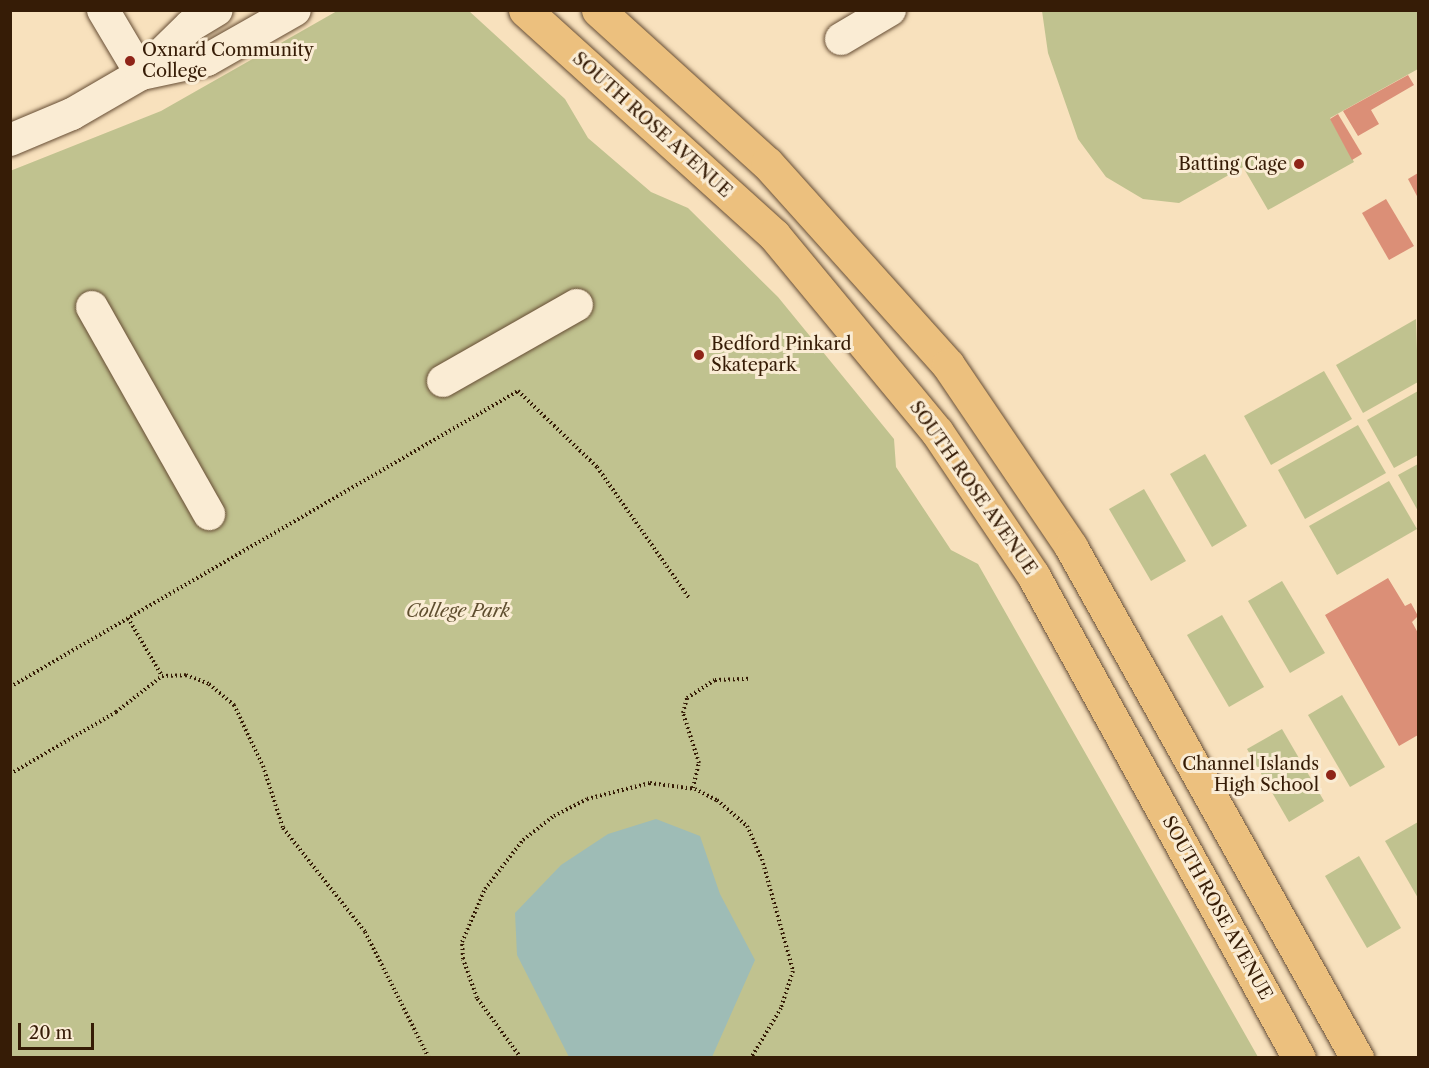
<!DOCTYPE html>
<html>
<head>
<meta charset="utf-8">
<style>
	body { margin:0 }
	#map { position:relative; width:1429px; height:1068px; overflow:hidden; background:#f8e1bd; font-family:"Libre Caslon Text",serif }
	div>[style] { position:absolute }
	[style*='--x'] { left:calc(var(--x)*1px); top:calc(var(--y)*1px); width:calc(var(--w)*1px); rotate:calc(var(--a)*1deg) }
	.green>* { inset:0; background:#c0c28f }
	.water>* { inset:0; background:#9ebcb6 }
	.building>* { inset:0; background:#db8f77 }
	.path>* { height:4px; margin-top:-2px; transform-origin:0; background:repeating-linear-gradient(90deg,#361c06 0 1.5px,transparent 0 4.5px) }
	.roads { filter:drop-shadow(0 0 2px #664d34) drop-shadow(0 0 2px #664d34) }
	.minor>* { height:32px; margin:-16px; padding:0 16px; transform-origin:16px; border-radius:16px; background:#faecd4 }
	.major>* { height:33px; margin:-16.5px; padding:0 16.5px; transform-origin:16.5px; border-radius:16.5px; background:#ecc07e }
	.dots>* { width:16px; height:16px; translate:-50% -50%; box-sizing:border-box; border:3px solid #faecd4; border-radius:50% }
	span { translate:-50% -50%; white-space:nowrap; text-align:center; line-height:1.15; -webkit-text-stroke:6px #faecd4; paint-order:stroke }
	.poi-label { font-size:18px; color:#361c06 }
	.left { translate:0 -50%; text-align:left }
	.right { translate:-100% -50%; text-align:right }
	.street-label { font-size:18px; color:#361c06 }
	.park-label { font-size:18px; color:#5f4e2f; font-style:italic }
	.frame { position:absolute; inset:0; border:12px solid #361c06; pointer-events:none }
	.scale { position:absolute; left:18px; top:1023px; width:76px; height:27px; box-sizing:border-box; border:3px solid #361c06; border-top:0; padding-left:8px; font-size:18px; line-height:21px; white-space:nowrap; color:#361c06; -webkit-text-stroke:4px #faecd4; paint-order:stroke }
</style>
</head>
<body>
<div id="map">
	<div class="green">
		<i style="clip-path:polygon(337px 11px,469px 11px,565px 99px,588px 138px,651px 192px,688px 208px,778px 297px,894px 439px,896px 467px,951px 550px,978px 564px,1258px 1057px,11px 1057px,10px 171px,161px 111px)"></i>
		<i style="clip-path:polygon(1042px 11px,1418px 11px,1418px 69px,1330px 118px,1354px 162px,1268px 210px,1243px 167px,1179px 203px,1143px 199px,1106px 177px,1078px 139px,1048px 53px)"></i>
		<i style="clip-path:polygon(1416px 319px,1418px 382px,1363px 413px,1336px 365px)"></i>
		<i style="clip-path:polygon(1324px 371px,1352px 419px,1271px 465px,1244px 416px)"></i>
		<i style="clip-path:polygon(1418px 391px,1418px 455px,1394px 468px,1367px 420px)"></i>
		<i style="clip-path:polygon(1358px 425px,1386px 473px,1305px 519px,1278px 470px)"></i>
		<i style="clip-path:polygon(1205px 454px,1247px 526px,1212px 547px,1170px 474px)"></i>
		<i style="clip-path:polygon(1418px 464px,1418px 511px,1398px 475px)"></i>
		<i style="clip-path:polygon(1389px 481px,1417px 529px,1337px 575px,1309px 526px)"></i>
		<i style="clip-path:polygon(1144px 489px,1186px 561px,1151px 581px,1109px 509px)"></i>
		<i style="clip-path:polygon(1282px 581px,1325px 653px,1290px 673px,1248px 601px)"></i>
		<i style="clip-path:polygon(1222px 615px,1264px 687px,1229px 707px,1187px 635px)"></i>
		<i style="clip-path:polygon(1342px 695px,1385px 767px,1350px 787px,1308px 715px)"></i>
		<i style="clip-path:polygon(1282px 729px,1324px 801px,1289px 822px,1247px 749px)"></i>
		<i style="clip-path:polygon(1418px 822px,1418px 898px,1385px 841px)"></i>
		<i style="clip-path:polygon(1359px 856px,1401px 928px,1367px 948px,1325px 876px)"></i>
	</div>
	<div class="water">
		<i style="clip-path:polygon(656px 819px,700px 836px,720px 894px,755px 960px,712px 1057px,569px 1057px,517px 955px,515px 913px,561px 865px,608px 834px)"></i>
	</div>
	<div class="building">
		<i style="clip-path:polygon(1408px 75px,1414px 85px,1371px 110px,1379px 124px,1358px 136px,1343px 111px)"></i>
		<i style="clip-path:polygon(1338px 114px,1362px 154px,1352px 160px,1330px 119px)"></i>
		<i style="clip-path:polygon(1418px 173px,1418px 198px,1408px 179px)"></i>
		<i style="clip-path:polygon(1386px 199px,1414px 246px,1389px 260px,1362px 213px)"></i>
		<i style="clip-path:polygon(1388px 578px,1405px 606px,1411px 603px,1418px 616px,1412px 622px,1418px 633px,1418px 735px,1399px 746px,1325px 615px)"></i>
	</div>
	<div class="path">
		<i style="--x:128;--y:618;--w:67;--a:59.6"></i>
		<i style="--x:10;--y:687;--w:588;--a:-30.23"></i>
		<i style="--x:518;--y:391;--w:110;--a:43.9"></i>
		<i style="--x:597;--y:467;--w:160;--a:54.9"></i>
		<i style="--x:10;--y:774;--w:123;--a:-30.3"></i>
		<i style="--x:116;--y:712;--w:58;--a:-38"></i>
		<i style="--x:162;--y:676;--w:24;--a:-2"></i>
		<i style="--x:186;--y:675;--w:25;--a:21"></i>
		<i style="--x:209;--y:684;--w:33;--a:40"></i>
		<i style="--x:234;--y:705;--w:68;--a:64.6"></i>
		<i style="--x:263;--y:766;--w:65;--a:72.1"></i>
		<i style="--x:283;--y:828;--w:132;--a:51.7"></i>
		<i style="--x:365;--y:932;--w:141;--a:63.1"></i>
		<i style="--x:693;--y:788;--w:26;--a:-77"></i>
		<i style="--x:699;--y:763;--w:52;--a:-107.7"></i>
		<i style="--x:683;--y:713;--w:16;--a:-75"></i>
		<i style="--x:687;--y:698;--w:33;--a:-33"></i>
		<i style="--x:715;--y:680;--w:35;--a:-2"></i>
		<i style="--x:521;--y:1058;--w:74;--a:-126.3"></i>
		<i style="--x:477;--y:998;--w:41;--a:-109.7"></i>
		<i style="--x:463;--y:959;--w:17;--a:-93"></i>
		<i style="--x:462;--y:942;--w:58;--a:-66.5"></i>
		<i style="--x:485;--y:889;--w:62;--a:-52.2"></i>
		<i style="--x:523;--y:840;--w:39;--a:-38"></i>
		<i style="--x:554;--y:816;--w:37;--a:-27"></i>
		<i style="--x:587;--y:799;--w:65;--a:-14.3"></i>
		<i style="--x:650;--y:783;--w:45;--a:7.6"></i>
		<i style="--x:695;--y:789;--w:25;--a:27"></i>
		<i style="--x:717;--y:800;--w:40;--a:41"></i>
		<i style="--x:747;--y:826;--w:36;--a:66"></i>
		<i style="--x:762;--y:859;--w:116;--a:74.5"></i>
		<i style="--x:793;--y:971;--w:39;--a:108"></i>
		<i style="--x:781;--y:1008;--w:58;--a:121"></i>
	</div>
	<div class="roads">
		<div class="minor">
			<i style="--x:103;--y:10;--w:74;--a:59.3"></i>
			<i style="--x:841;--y:39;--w:57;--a:-30.6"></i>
			<i style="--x:141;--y:74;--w:67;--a:-12"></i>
			<i style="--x:207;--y:60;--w:101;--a:-29.6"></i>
			<i style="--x:10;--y:140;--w:67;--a:-22.8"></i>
			<i style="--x:72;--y:114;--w:80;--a:-30.1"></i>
			<i style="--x:141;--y:74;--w:69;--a:-44.4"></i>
			<i style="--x:190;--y:26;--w:31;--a:-31"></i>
			<i style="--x:92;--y:307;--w:238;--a:60.5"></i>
			<i style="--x:443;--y:381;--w:154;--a:-29.6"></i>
		</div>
		<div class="major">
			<i style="--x:525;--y:10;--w:336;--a:42.1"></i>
			<i style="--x:774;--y:235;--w:256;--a:50.4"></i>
			<i style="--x:937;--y:432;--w:172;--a:56.1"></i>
			<i style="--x:1033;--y:575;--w:551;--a:61.16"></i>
			<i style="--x:598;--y:10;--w:228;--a:42.2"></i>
			<i style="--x:767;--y:163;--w:271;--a:48.1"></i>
			<i style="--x:948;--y:365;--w:220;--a:55.9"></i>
			<i style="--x:1071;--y:547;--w:586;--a:60.76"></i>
		</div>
	</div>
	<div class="dots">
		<i style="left:130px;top:61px;background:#8f2418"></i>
		<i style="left:1299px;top:164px;background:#8f2418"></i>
		<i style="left:699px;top:355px;background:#8f2418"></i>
		<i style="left:1331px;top:775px;background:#8f2418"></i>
	</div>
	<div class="poi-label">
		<span class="left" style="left:142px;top:61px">Oxnard Community<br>College</span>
		<span class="right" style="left:1287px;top:164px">Batting Cage</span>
		<span class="left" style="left:711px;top:355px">Bedford Pinkard<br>Skatepark</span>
		<span class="right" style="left:1319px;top:775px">Channel Islands<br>High School</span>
	</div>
	<div class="street-label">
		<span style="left:652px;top:125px;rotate:42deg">SOUTH ROSE AVENUE</span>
		<span style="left:973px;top:488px;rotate:55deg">SOUTH ROSE AVENUE</span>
		<span style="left:1217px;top:908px;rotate:61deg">SOUTH ROSE AVENUE</span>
	</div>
	<div class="park-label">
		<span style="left:458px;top:611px">College Park</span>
	</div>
	<div class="frame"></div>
	<div class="scale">20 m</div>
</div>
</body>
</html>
